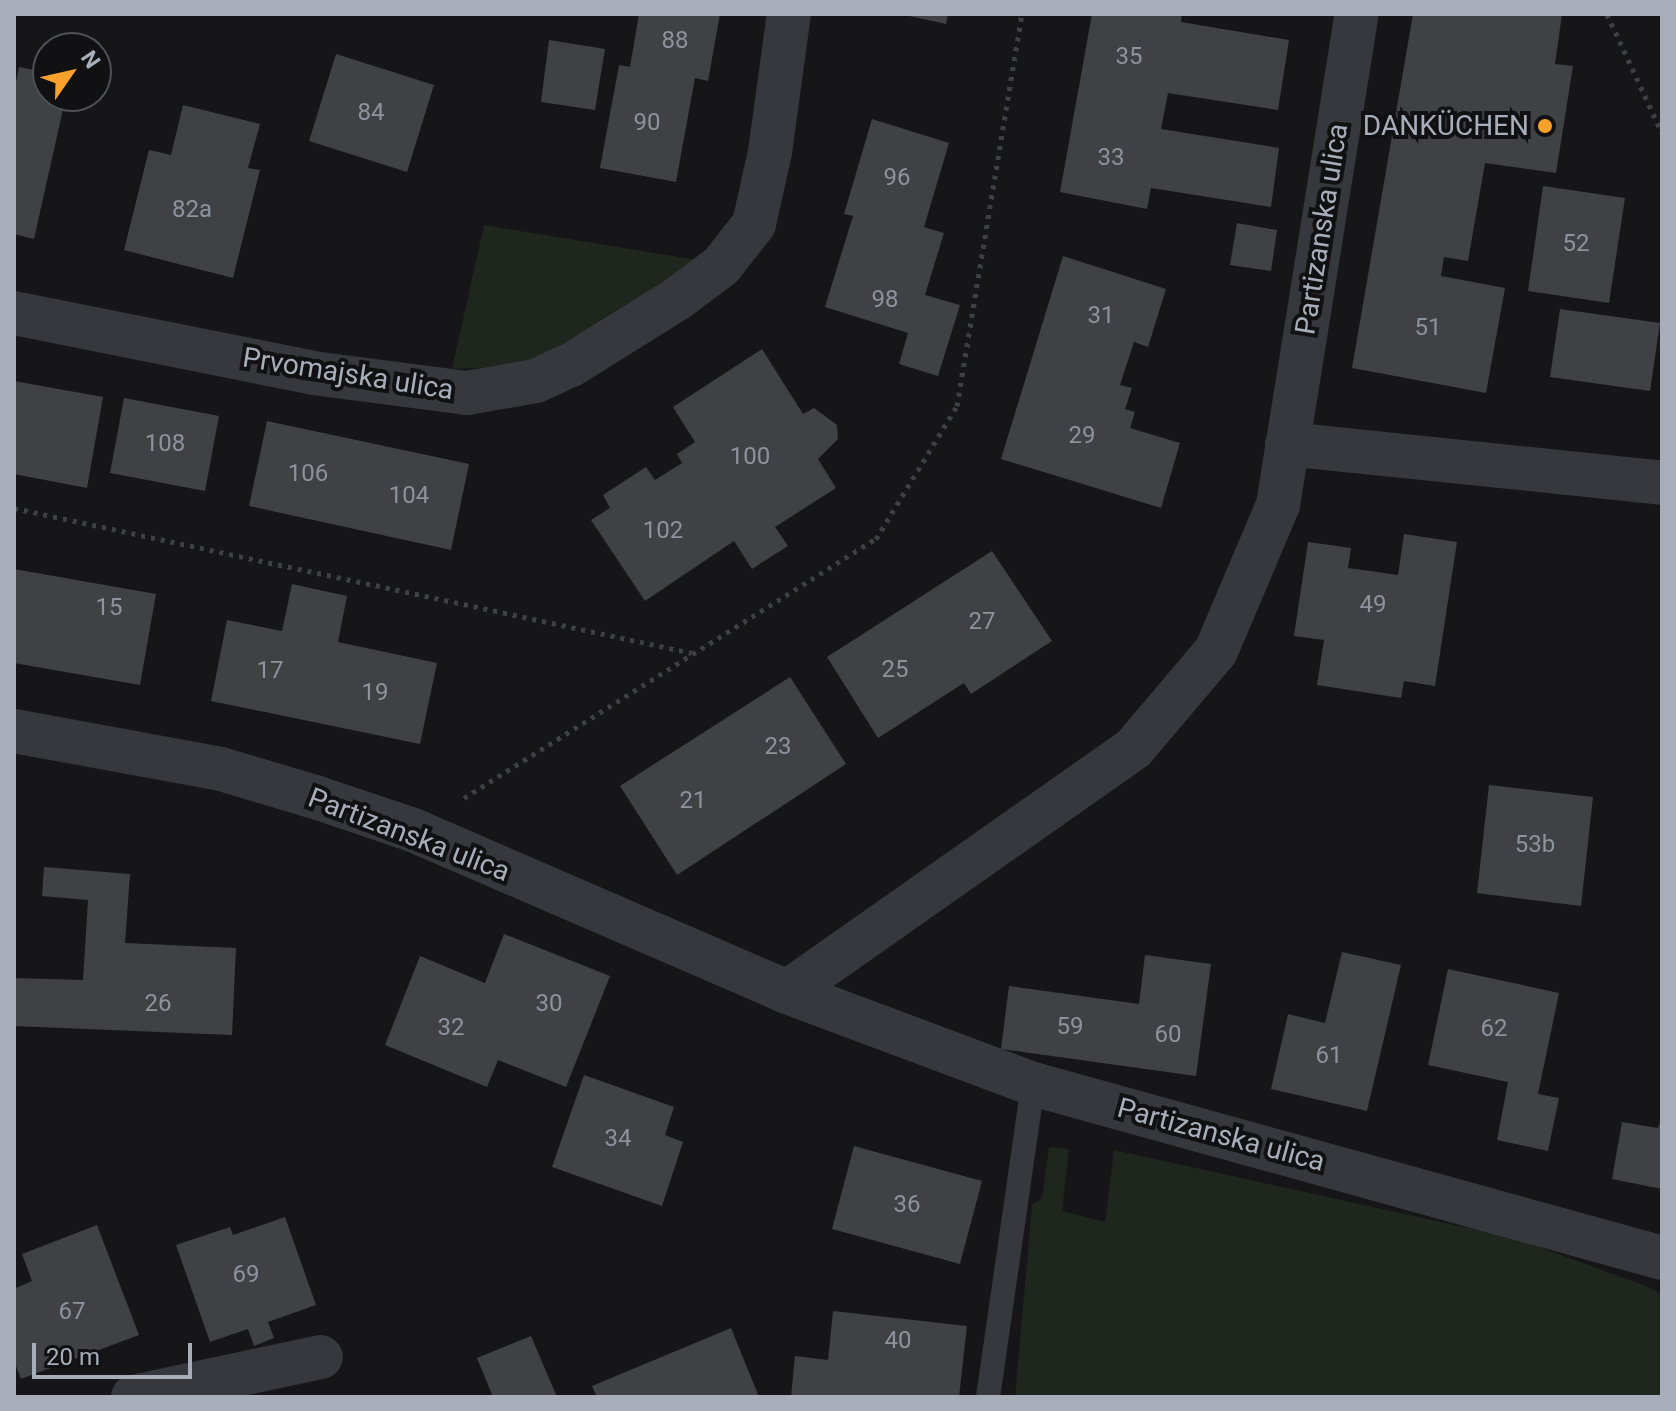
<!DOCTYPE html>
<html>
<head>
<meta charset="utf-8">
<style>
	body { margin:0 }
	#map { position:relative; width:1676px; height:1411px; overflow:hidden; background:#161618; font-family:Roboto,sans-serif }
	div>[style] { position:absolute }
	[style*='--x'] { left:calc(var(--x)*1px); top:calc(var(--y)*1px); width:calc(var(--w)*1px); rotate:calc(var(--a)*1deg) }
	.green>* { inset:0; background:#1e261e }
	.building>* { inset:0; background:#404145 }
	.path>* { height:5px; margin-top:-2.5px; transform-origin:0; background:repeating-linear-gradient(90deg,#3d4044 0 4px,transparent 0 10px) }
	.service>* { height:24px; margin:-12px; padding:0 12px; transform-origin:12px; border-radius:12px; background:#37383d }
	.minor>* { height:44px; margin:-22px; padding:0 22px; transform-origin:22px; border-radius:22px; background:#37383d }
	.dots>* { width:22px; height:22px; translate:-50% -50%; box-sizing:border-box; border:4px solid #111113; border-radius:50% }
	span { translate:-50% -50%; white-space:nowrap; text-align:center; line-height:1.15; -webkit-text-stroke:8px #111113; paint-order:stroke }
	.number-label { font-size:24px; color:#8d939c }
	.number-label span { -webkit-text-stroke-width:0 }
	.poi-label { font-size:28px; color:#a7aeb9 }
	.right { translate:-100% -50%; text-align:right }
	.street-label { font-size:28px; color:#a7aeb9 }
	.frame { position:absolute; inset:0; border:16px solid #a7aeb9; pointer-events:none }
	.north { position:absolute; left:32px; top:32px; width:80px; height:80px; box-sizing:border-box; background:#111113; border:2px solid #4d5055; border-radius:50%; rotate:56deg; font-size:22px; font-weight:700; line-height:32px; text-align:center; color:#a7aeb9 }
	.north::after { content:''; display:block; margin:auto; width:28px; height:36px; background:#f9a12d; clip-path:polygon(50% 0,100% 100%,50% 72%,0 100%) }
	.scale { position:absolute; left:32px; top:1343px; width:160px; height:36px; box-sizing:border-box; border:4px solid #a7aeb9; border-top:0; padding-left:10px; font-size:24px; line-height:28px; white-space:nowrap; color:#a7aeb9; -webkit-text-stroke:6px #111113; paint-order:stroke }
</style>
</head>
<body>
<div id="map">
	<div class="green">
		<i style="clip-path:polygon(484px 225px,697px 260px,557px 353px,506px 367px,452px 369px)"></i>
		<i style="clip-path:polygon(1049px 1147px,1069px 1149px,1062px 1211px,1105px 1222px,1114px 1150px,1518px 1239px,1651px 1288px,1662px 1295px,1662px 1397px,1015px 1397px,1032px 1205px,1042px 1198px)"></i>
	</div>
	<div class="building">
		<i style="clip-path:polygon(639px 14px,720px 14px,708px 81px,695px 78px,676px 182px,600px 168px,619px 65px,630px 67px)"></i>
		<i style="clip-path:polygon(900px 14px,948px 14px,946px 24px)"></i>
		<i style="clip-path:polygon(1092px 14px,1182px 14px,1181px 22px,1289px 40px,1278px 110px,1168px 93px,1161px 129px,1279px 148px,1271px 207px,1151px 188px,1147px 209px,1060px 192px)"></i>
		<i style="clip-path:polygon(1413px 14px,1562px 14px,1555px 64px,1573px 66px,1556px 173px,1485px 163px,1468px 261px,1444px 257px,1441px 276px,1505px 288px,1486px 393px,1352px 368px)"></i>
		<i style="clip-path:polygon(549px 40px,605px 49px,595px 110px,541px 102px)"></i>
		<i style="clip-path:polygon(336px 54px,434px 85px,407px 172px,309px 141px)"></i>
		<i style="clip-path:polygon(19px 67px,48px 73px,48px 96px,66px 96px,34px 239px,14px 234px,14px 91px)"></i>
		<i style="clip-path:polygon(183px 105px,260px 124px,248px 168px,260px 170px,233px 278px,124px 250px,149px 150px,171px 155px)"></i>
		<i style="clip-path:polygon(872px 119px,949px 143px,924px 227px,944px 233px,925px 295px,960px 305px,938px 376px,899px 364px,908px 333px,825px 307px,853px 216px,844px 214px)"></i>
		<i style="clip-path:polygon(1543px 186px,1625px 198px,1609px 303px,1528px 291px)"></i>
		<i style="clip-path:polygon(1237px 223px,1277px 230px,1271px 271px,1230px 265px)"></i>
		<i style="clip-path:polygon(1063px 256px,1166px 289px,1148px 347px,1134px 342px,1120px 385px,1132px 388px,1125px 409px,1135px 412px,1130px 428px,1180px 443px,1161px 508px,1001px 459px)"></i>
		<i style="clip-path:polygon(1560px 309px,1660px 323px,1650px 391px,1550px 377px)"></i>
		<i style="clip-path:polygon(762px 349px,803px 414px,814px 408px,837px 425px,838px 439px,818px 459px,836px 488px,775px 527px,788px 546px,752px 569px,734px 541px,645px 601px,591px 520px,610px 508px,603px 495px,646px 467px,655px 480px,682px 463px,677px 454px,695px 442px,673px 407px)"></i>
		<i style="clip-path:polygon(14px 381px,103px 397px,87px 488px,14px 474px)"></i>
		<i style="clip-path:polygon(124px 398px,219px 416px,205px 491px,110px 473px)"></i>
		<i style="clip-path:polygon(267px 421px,469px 464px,451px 550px,249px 506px)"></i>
		<i style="clip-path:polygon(1404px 534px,1457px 542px,1435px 686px,1404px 681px,1401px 698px,1317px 685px,1324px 640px,1294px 636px,1308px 542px,1351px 548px,1348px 568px,1398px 575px)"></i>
		<i style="clip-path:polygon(992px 551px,1052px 641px,971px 694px,964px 683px,878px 738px,827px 657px)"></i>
		<i style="clip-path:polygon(14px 569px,156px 594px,140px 685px,14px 663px)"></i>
		<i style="clip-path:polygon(292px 584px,347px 596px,338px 642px,437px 663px,420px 744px,211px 701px,227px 620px,282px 631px)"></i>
		<i style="clip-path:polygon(790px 677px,846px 764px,677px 875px,620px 786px)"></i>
		<i style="clip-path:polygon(1489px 785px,1593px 797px,1581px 906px,1477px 893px)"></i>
		<i style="clip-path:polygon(44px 867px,130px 874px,125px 943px,236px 948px,232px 1035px,14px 1026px,14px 978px,83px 980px,88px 900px,42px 896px)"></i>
		<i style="clip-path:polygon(504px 934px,610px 976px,566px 1087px,498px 1060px,487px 1087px,385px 1045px,420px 956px,485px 983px)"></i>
		<i style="clip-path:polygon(1342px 952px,1401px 965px,1367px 1111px,1271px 1089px,1288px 1014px,1325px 1023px)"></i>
		<i style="clip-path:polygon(1145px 955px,1211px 964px,1196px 1076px,1001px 1049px,1009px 986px,1139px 1004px)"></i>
		<i style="clip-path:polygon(1448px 969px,1559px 993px,1538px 1094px,1559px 1098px,1548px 1151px,1497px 1140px,1508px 1082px,1428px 1065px)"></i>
		<i style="clip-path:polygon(584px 1075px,674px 1107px,665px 1135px,683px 1142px,662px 1206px,552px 1167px)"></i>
		<i style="clip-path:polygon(1662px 1116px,1662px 1189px,1612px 1179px,1622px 1122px,1658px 1128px)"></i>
		<i style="clip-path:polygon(854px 1146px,982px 1181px,960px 1264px,832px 1229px)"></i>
		<i style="clip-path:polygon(285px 1217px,316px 1305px,268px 1322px,274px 1338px,254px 1346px,248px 1329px,210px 1342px,176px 1245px,230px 1227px,233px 1235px)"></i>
		<i style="clip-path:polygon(97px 1225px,139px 1335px,21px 1379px,14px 1361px,14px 1289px,32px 1281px,22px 1254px)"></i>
		<i style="clip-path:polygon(833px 1311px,967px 1326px,959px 1397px,791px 1397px,795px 1356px,828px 1360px)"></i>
		<i style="clip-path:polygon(731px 1328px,759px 1397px,597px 1397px,592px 1386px)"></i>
		<i style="clip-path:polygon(531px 1336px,557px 1397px,493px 1397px,477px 1358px)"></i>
	</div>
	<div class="path">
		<i style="--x:1607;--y:14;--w:131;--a:65.2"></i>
		<i style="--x:14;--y:508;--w:693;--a:12.07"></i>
		<i style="--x:464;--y:798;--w:487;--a:-32.2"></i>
		<i style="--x:876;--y:539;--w:156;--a:-58.7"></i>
		<i style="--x:957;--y:406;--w:397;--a:-80.6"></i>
	</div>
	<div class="service">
		<i style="--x:988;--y:1397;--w:316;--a:-81.8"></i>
	</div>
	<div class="minor">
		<i style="--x:14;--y:313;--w:305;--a:11.3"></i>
		<i style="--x:313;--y:373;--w:155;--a:7.4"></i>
		<i style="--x:467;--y:393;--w:70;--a:-9.9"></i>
		<i style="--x:536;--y:381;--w:38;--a:-25"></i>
		<i style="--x:571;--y:365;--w:125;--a:-31.9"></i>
		<i style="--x:677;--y:299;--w:55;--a:-36.9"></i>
		<i style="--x:721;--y:266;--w:53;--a:-51.8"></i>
		<i style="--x:754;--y:224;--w:74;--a:-77.5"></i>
		<i style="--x:770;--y:152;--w:139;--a:-82.2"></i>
		<i style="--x:1287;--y:444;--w:377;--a:5.9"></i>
		<i style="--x:14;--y:731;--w:210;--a:10.4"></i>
		<i style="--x:221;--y:769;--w:101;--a:16.6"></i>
		<i style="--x:318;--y:798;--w:100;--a:18.6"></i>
		<i style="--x:413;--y:830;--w:408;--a:23.4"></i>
		<i style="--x:787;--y:992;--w:263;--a:20.5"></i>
		<i style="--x:1033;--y:1084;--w:653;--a:15.46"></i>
		<i style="--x:787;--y:992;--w:424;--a:-35.1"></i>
		<i style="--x:1134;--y:748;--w:127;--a:-49.8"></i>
		<i style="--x:1216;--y:651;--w:159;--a:-67"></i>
		<i style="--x:1278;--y:505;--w:497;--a:-80.9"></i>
		<i style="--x:133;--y:1397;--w:192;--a:-12"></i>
	</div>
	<div class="dots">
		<i style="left:1545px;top:126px;background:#f9a12d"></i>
	</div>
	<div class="number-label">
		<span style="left:675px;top:41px">88</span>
		<span style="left:1129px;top:57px">35</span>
		<span style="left:371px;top:113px">84</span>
		<span style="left:647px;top:123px">90</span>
		<span style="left:1111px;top:158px">33</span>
		<span style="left:897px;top:178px">96</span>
		<span style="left:192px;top:210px">82a</span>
		<span style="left:1576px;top:244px">52</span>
		<span style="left:885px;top:300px">98</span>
		<span style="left:1101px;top:316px">31</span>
		<span style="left:1428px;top:328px">51</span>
		<span style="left:1082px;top:436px">29</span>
		<span style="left:165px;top:444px">108</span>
		<span style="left:750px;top:457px">100</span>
		<span style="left:308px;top:474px">106</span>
		<span style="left:409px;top:496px">104</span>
		<span style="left:663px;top:531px">102</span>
		<span style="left:1373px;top:605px">49</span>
		<span style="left:109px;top:608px">15</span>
		<span style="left:982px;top:622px">27</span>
		<span style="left:895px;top:670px">25</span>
		<span style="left:270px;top:671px">17</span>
		<span style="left:375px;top:693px">19</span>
		<span style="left:778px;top:747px">23</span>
		<span style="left:693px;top:801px">21</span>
		<span style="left:1535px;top:845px">53b</span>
		<span style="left:158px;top:1004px">26</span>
		<span style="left:549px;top:1004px">30</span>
		<span style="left:1070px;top:1027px">59</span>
		<span style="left:451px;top:1028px">32</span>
		<span style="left:1494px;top:1029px">62</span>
		<span style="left:1168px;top:1035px">60</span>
		<span style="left:1329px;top:1056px">61</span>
		<span style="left:618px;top:1139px">34</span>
		<span style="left:907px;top:1205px">36</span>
		<span style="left:246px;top:1275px">69</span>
		<span style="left:72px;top:1312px">67</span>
		<span style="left:898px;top:1341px">40</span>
	</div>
	<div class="poi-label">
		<span class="right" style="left:1529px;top:126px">DANKÜCHEN</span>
	</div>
	<div class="street-label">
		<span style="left:1322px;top:229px;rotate:-81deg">Partizanska ulica</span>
		<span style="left:348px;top:374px;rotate:9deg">Prvomajska ulica</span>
		<span style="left:409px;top:835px;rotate:21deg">Partizanska ulica</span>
		<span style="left:1221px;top:1135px;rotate:15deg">Partizanska ulica</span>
	</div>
	<div class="frame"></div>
	<div class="north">N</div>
	<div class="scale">20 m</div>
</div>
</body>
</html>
